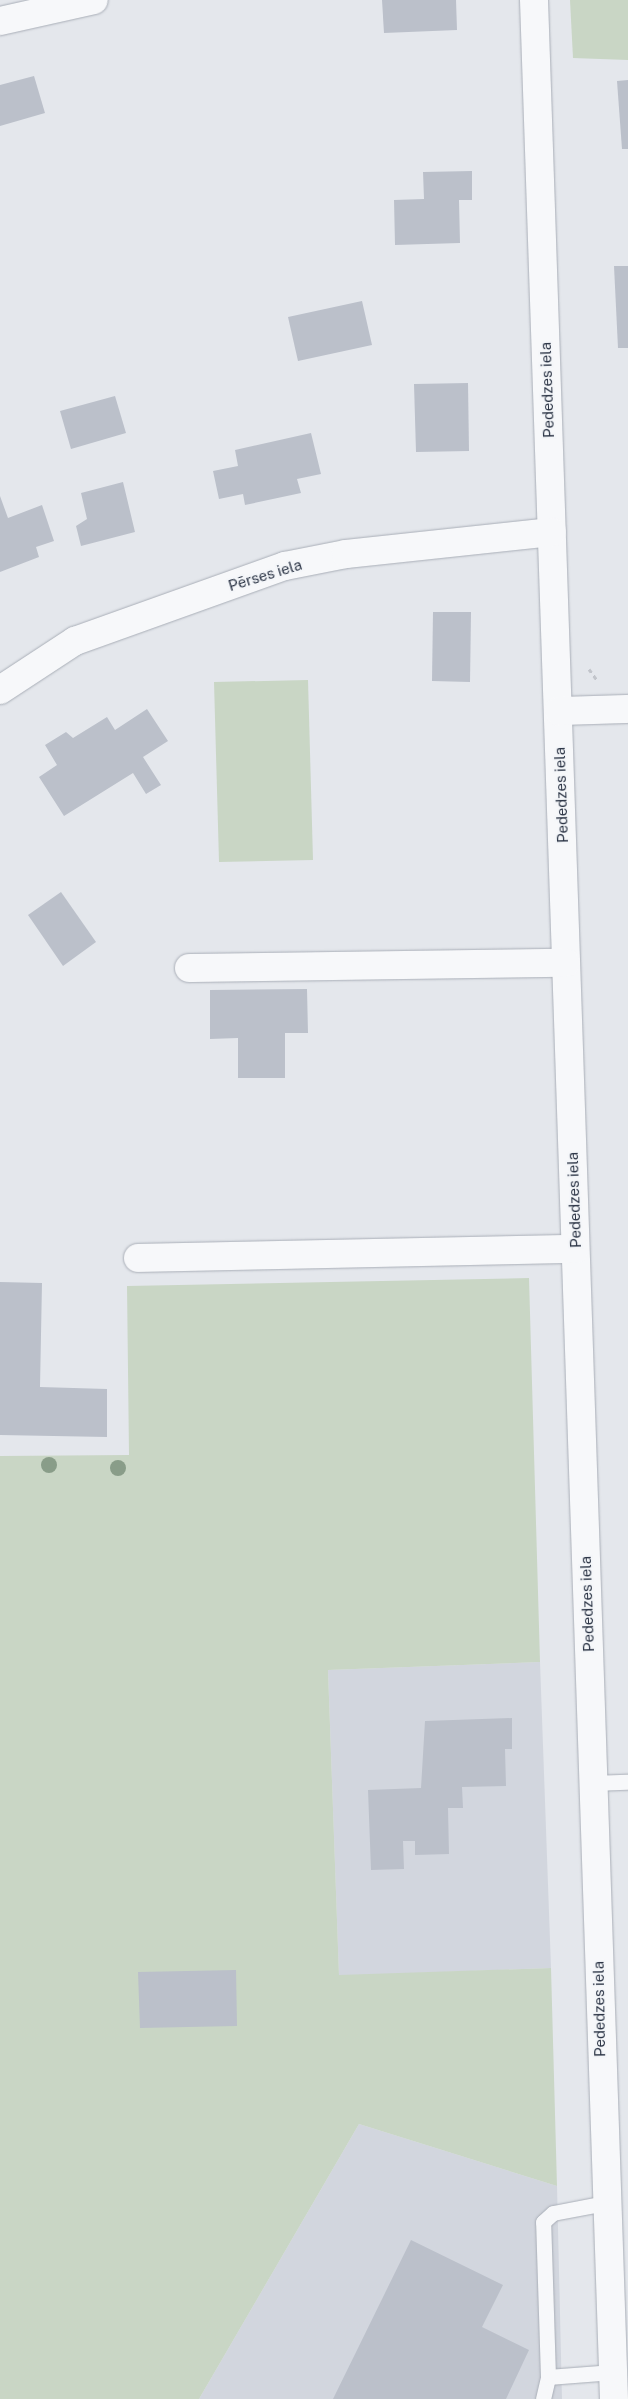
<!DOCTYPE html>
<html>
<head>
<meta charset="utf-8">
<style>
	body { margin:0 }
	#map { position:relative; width:628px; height:2399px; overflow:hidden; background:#e4e7ec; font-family:"Public Sans",sans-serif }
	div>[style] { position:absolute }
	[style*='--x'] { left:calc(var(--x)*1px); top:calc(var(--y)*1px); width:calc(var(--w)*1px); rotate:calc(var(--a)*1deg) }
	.built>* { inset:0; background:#d2d6de }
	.green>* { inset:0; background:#c9d6c5 }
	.building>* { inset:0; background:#bbc0ca }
	.path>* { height:3px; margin-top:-1.5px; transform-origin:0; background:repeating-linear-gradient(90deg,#c2c5cb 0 4px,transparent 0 8px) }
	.roads { filter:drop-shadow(0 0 1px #a9aeb7) drop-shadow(0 0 1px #a9aeb7) }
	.lane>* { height:15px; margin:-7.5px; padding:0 7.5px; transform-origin:7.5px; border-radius:7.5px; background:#f7f8fa }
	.street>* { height:28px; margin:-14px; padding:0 14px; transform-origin:14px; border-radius:14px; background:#f7f8fa }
	.trees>* { width:16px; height:16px; margin:-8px; border-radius:50%; background:#899d89 }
	span { translate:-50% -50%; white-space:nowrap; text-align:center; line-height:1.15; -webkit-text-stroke:4px #f4f6f9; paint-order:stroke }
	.street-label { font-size:15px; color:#2b3445 }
</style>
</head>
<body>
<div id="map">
	<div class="built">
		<i style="clip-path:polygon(540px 1662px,551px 1968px,339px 1976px,328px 1670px)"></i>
		<i style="clip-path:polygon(359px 2124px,557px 2186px,562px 2399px,199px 2399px)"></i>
	</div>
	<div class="green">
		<i style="clip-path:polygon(570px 0,628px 0,628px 60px,573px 58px)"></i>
		<i style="clip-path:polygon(308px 680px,313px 860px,219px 862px,214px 682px)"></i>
		<i style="clip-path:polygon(529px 1278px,540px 1662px,328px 1670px,339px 1975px,551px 1968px,557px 2186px,359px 2124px,199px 2399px,0 2399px,0 1456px,129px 1455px,127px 1286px)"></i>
	</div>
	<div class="building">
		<i style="clip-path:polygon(382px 0,456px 0,457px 30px,384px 33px)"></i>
		<i style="clip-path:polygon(34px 76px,45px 113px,0 126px,0 85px)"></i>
		<i style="clip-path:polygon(628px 80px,628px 149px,622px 149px,617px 81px)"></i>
		<i style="clip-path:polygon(472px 171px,472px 200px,459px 200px,460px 243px,395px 245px,394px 200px,424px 199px,423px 172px)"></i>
		<i style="clip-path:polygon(614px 266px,628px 266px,628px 348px,618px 348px)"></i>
		<i style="clip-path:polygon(362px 301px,372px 345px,298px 361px,288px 317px)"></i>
		<i style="clip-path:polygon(468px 383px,469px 451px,416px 452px,414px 384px)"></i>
		<i style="clip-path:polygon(115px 396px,126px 433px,71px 449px,60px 411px)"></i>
		<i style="clip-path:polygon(311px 433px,321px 474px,297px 479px,301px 493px,245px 505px,243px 494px,219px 499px,213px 471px,238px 466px,235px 450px)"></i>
		<i style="clip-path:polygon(123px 482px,135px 532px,81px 546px,76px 526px,87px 519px,81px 493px)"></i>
		<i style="clip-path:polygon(0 496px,8px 518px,42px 505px,54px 541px,36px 547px,39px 557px,0 572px)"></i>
		<i style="clip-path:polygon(433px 612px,471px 612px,470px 682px,432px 681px)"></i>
		<i style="clip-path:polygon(147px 709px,168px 741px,143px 757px,161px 785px,146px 794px,133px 773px,64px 816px,39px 777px,57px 765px,45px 745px,66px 732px,73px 738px,107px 717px,115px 730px)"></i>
		<i style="clip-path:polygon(61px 892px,96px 942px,63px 966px,28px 915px)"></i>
		<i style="clip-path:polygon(307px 989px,308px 1033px,285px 1033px,285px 1078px,238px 1078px,238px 1038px,210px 1039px,210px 990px)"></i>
		<i style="clip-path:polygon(0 1282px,42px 1283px,40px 1387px,107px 1389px,107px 1437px,0 1435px)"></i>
		<i style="clip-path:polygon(512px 1718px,512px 1749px,505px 1749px,506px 1786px,462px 1787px,463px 1808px,448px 1808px,449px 1854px,415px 1855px,415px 1841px,403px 1841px,404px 1869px,371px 1870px,368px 1790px,421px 1788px,425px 1721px)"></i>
		<i style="clip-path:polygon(236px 1970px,237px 2026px,140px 2028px,138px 1972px)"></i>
		<i style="clip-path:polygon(411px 2240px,503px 2285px,482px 2327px,529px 2350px,506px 2399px,333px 2399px)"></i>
	</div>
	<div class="path">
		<i style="--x:589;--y:669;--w:14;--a:54"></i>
	</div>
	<div class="roads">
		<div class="lane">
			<i style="--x:592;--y:1783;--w:36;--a:-2"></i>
			<i style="--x:548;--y:2377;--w:65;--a:-4.4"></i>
			<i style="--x:543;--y:2399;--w:23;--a:-77"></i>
			<i style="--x:548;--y:2377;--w:155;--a:-91.8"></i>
			<i style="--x:543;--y:2222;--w:13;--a:-42"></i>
			<i style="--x:553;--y:2213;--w:54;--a:-10.7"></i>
		</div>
		<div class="street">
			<i style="--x:534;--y:0;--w:2400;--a:88.09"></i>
			<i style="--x:0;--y:21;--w:96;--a:-12.6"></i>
			<i style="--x:0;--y:690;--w:90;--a:-33.2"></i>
			<i style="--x:75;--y:641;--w:223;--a:-19.7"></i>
			<i style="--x:285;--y:566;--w:62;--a:-11.1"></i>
			<i style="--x:346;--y:554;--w:207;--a:-6.1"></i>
			<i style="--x:559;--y:711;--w:69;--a:-1.7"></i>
			<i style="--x:189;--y:968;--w:377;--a:-0.8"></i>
			<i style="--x:138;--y:1258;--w:437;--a:-1.2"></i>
		</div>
	</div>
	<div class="trees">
		<i style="left:49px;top:1465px"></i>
		<i style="left:118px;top:1468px"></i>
	</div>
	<div class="street-label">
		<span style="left:547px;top:390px;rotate:-92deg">Pededzes iela</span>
		<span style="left:265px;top:575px;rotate:-17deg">Pērses iela</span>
		<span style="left:561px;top:795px;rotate:-92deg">Pededzes iela</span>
		<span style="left:574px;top:1200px;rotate:-92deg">Pededzes iela</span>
		<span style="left:587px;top:1604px;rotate:-92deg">Pededzes iela</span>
		<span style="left:599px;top:2009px;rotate:-91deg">Pededzes iela</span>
	</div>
</div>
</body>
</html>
